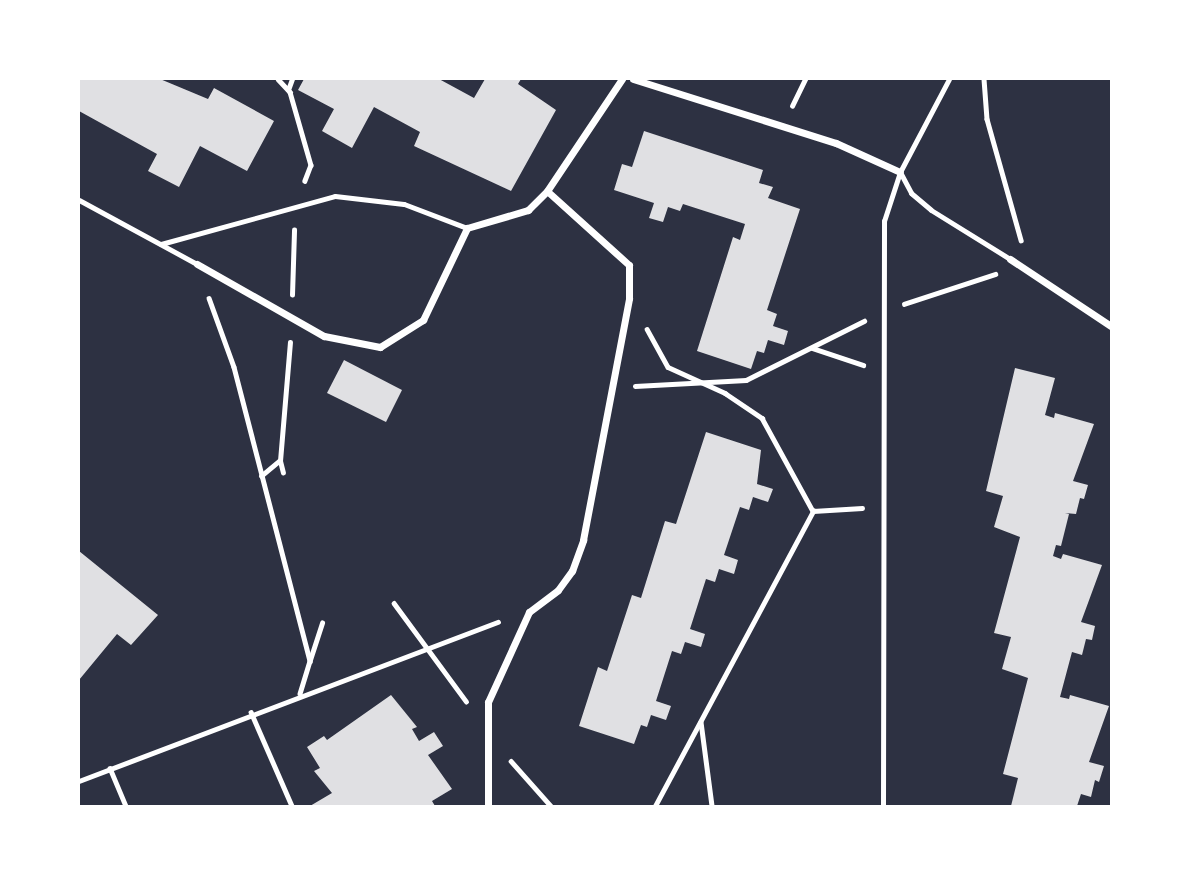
<!DOCTYPE html>
<html>
<head>
<meta charset="utf-8">
<style>
	body { margin:0 }
	#map { position:relative; width:1190px; height:885px; overflow:hidden; background:#2d3142; font-family:"Public Sans",sans-serif }
	div>[style] { position:absolute }
	[style*='--x'] { left:calc(var(--x)*1px); top:calc(var(--y)*1px); width:calc(var(--w)*1px); rotate:calc(var(--a)*1deg) }
	.building>* { inset:0; background:#e0e0e3 }
	.path>* { height:4.5px; margin:-2.25px; padding:0 2.25px; transform-origin:2.25px; border-radius:2.25px; background:#fff }
	.service>* { height:5px; margin:-2.5px; padding:0 2.5px; transform-origin:2.5px; border-radius:2.5px; background:#fff }
	.minor>* { height:7px; margin:-3.5px; padding:0 3.5px; transform-origin:3.5px; border-radius:3.5px; background:#fff }
	span { translate:-50% -50%; white-space:nowrap; text-align:center; line-height:1.15; -webkit-text-stroke:6px #fff; paint-order:stroke }
	.frame { position:absolute; inset:0; border:80px solid #fff; pointer-events:none }
</style>
</head>
<body>
<div id="map">
	<div class="building">
		<i style="clip-path:polygon(79px 79px,160px 79px,208px 99px,214px 88px,274px 121px,247px 171px,200px 146px,179px 187px,148px 171px,157px 154px,79px 111px)"></i>
		<i style="clip-path:polygon(304px 79px,439px 79px,474px 98px,485px 79px,521px 79px,518px 84px,556px 110px,511px 191px,414px 146px,420px 132px,374px 107px,352px 148px,322px 131px,334px 109px,298px 90px)"></i>
		<i style="clip-path:polygon(644px 131px,763px 170px,759px 183px,773px 187px,768px 198px,800px 209px,767px 310px,777px 314px,773px 326px,788px 331px,784px 345px,768px 340px,764px 353px,757px 351px,751px 369px,697px 351px,733px 237px,740px 240px,745px 224px,683px 204px,680px 211px,668px 207px,663px 222px,649px 218px,654px 203px,614px 190px,622px 164px,632px 167px)"></i>
		<i style="clip-path:polygon(344px 360px,402px 390px,386px 422px,327px 393px)"></i>
		<i style="clip-path:polygon(1015px 368px,1055px 378px,1045px 415px,1054px 418px,1055px 413px,1094px 424px,1073px 481px,1088px 485px,1084px 499px,1080px 498px,1076px 514px,1065px 513px,1069px 514px,1061px 546px,1056px 545px,1053px 556px,1061px 559px,1063px 554px,1102px 565px,1081px 622px,1095px 626px,1092px 640px,1086px 639px,1082px 655px,1072px 652px,1060px 697px,1069px 699px,1070px 695px,1109px 706px,1089px 762px,1104px 766px,1099px 782px,1095px 780px,1091px 797px,1081px 794px,1077px 806px,1011px 806px,1018px 778px,1003px 774px,1028px 678px,1002px 669px,1011px 637px,994px 633px,1020px 537px,994px 527px,1003px 496px,986px 491px)"></i>
		<i style="clip-path:polygon(706px 432px,761px 450px,757px 484px,773px 489px,768px 502px,753px 497px,749px 510px,740px 507px,724px 555px,738px 560px,734px 574px,719px 569px,715px 582px,706px 579px,690px 629px,705px 634px,701px 647px,685px 642px,681px 654px,672px 651px,656px 701px,671px 706px,666px 720px,651px 715px,647px 727px,641px 725px,634px 744px,579px 726px,598px 667px,607px 671px,632px 595px,641px 598px,665px 521px,676px 524px)"></i>
		<i style="clip-path:polygon(79px 551px,158px 615px,131px 645px,117px 634px,79px 680px)"></i>
		<i style="clip-path:polygon(391px 695px,417px 727px,412px 729px,419px 741px,434px 732px,443px 746px,428px 755px,452px 789px,432px 801px,435px 806px,310px 806px,332px 793px,314px 771px,320px 768px,307px 747px,324px 736px,327px 740px)"></i>
	</div>
	<div class="path">
		<i style="--x:278;--y:79;--w:18;--a:47"></i>
		<i style="--x:290;--y:92;--w:76;--a:74"></i>
		<i style="--x:311;--y:165;--w:17;--a:111"></i>
		<i style="--x:984;--y:79;--w:40;--a:85.7"></i>
		<i style="--x:987;--y:119;--w:126;--a:74.3"></i>
		<i style="--x:288;--y:90;--w:12;--a:-70"></i>
		<i style="--x:792;--y:106;--w:30;--a:-64"></i>
		<i style="--x:292;--y:295;--w:65;--a:-88.2"></i>
		<i style="--x:209;--y:298;--w:73;--a:70.1"></i>
		<i style="--x:234;--y:367;--w:304;--a:75.5"></i>
		<i style="--x:310;--y:661;--w:34;--a:107"></i>
		<i style="--x:904;--y:304;--w:96;--a:-18.2"></i>
		<i style="--x:647;--y:329;--w:43;--a:61.1"></i>
		<i style="--x:668;--y:367;--w:63;--a:24.5"></i>
		<i style="--x:725;--y:393;--w:45;--a:34"></i>
		<i style="--x:762;--y:418;--w:106;--a:61.3"></i>
		<i style="--x:812;--y:348;--w:54;--a:18.4"></i>
		<i style="--x:635;--y:386;--w:111;--a:-3.1"></i>
		<i style="--x:746;--y:380;--w:132;--a:-26.6"></i>
		<i style="--x:283;--y:473;--w:12;--a:-104"></i>
		<i style="--x:280;--y:461;--w:119;--a:-85.2"></i>
		<i style="--x:261;--y:476;--w:23;--a:-40"></i>
		<i style="--x:394;--y:603;--w:122;--a:53.7"></i>
		<i style="--x:310;--y:660;--w:39;--a:-72"></i>
		<i style="--x:251;--y:712;--w:103;--a:66.4"></i>
		<i style="--x:701;--y:722;--w:85;--a:82.5"></i>
		<i style="--x:511;--y:761;--w:60;--a:48.4"></i>
		<i style="--x:110;--y:768;--w:41;--a:67.2"></i>
		<i style="--x:79;--y:781;--w:448;--a:-20.8"></i>
		<i style="--x:655;--y:806;--w:335;--a:-61.8"></i>
		<i style="--x:813;--y:511;--w:49;--a:-3.5"></i>
	</div>
	<div class="service">
		<i style="--x:900;--y:172;--w:24;--a:62"></i>
		<i style="--x:911;--y:193;--w:26;--a:40"></i>
		<i style="--x:931;--y:210;--w:93;--a:31.8"></i>
		<i style="--x:79;--y:200;--w:134;--a:28.5"></i>
		<i style="--x:161;--y:244;--w:180;--a:-15.4"></i>
		<i style="--x:335;--y:196;--w:69;--a:6.6"></i>
		<i style="--x:404;--y:204;--w:67;--a:20.9"></i>
		<i style="--x:883;--y:806;--w:585;--a:-89.9"></i>
		<i style="--x:884;--y:221;--w:52;--a:-71.9"></i>
		<i style="--x:900;--y:172;--w:105;--a:-62.2"></i>
	</div>
	<div class="minor">
		<i style="--x:633;--y:79;--w:213;--a:17.5"></i>
		<i style="--x:836;--y:143;--w:70;--a:24.4"></i>
		<i style="--x:1010;--y:259;--w:121;--a:33.6"></i>
		<i style="--x:197;--y:264;--w:146;--a:29.6"></i>
		<i style="--x:324;--y:336;--w:57;--a:11.1"></i>
		<i style="--x:380;--y:347;--w:51;--a:-32.1"></i>
		<i style="--x:423;--y:320;--w:102;--a:-64.4"></i>
		<i style="--x:467;--y:228;--w:64;--a:-16.4"></i>
		<i style="--x:528;--y:210;--w:27;--a:-45"></i>
		<i style="--x:547;--y:191;--w:135;--a:-56.2"></i>
		<i style="--x:488;--y:806;--w:104;--a:-90"></i>
		<i style="--x:488;--y:702;--w:99;--a:-65.5"></i>
		<i style="--x:529;--y:612;--w:36;--a:-37"></i>
		<i style="--x:558;--y:590;--w:24;--a:-54"></i>
		<i style="--x:572;--y:571;--w:33;--a:-70"></i>
		<i style="--x:583;--y:540;--w:246;--a:-79.2"></i>
		<i style="--x:629;--y:298;--w:33;--a:-90"></i>
		<i style="--x:629;--y:265;--w:110;--a:-137.9"></i>
	</div>
	<div class="frame"></div>
</div>
</body>
</html>
